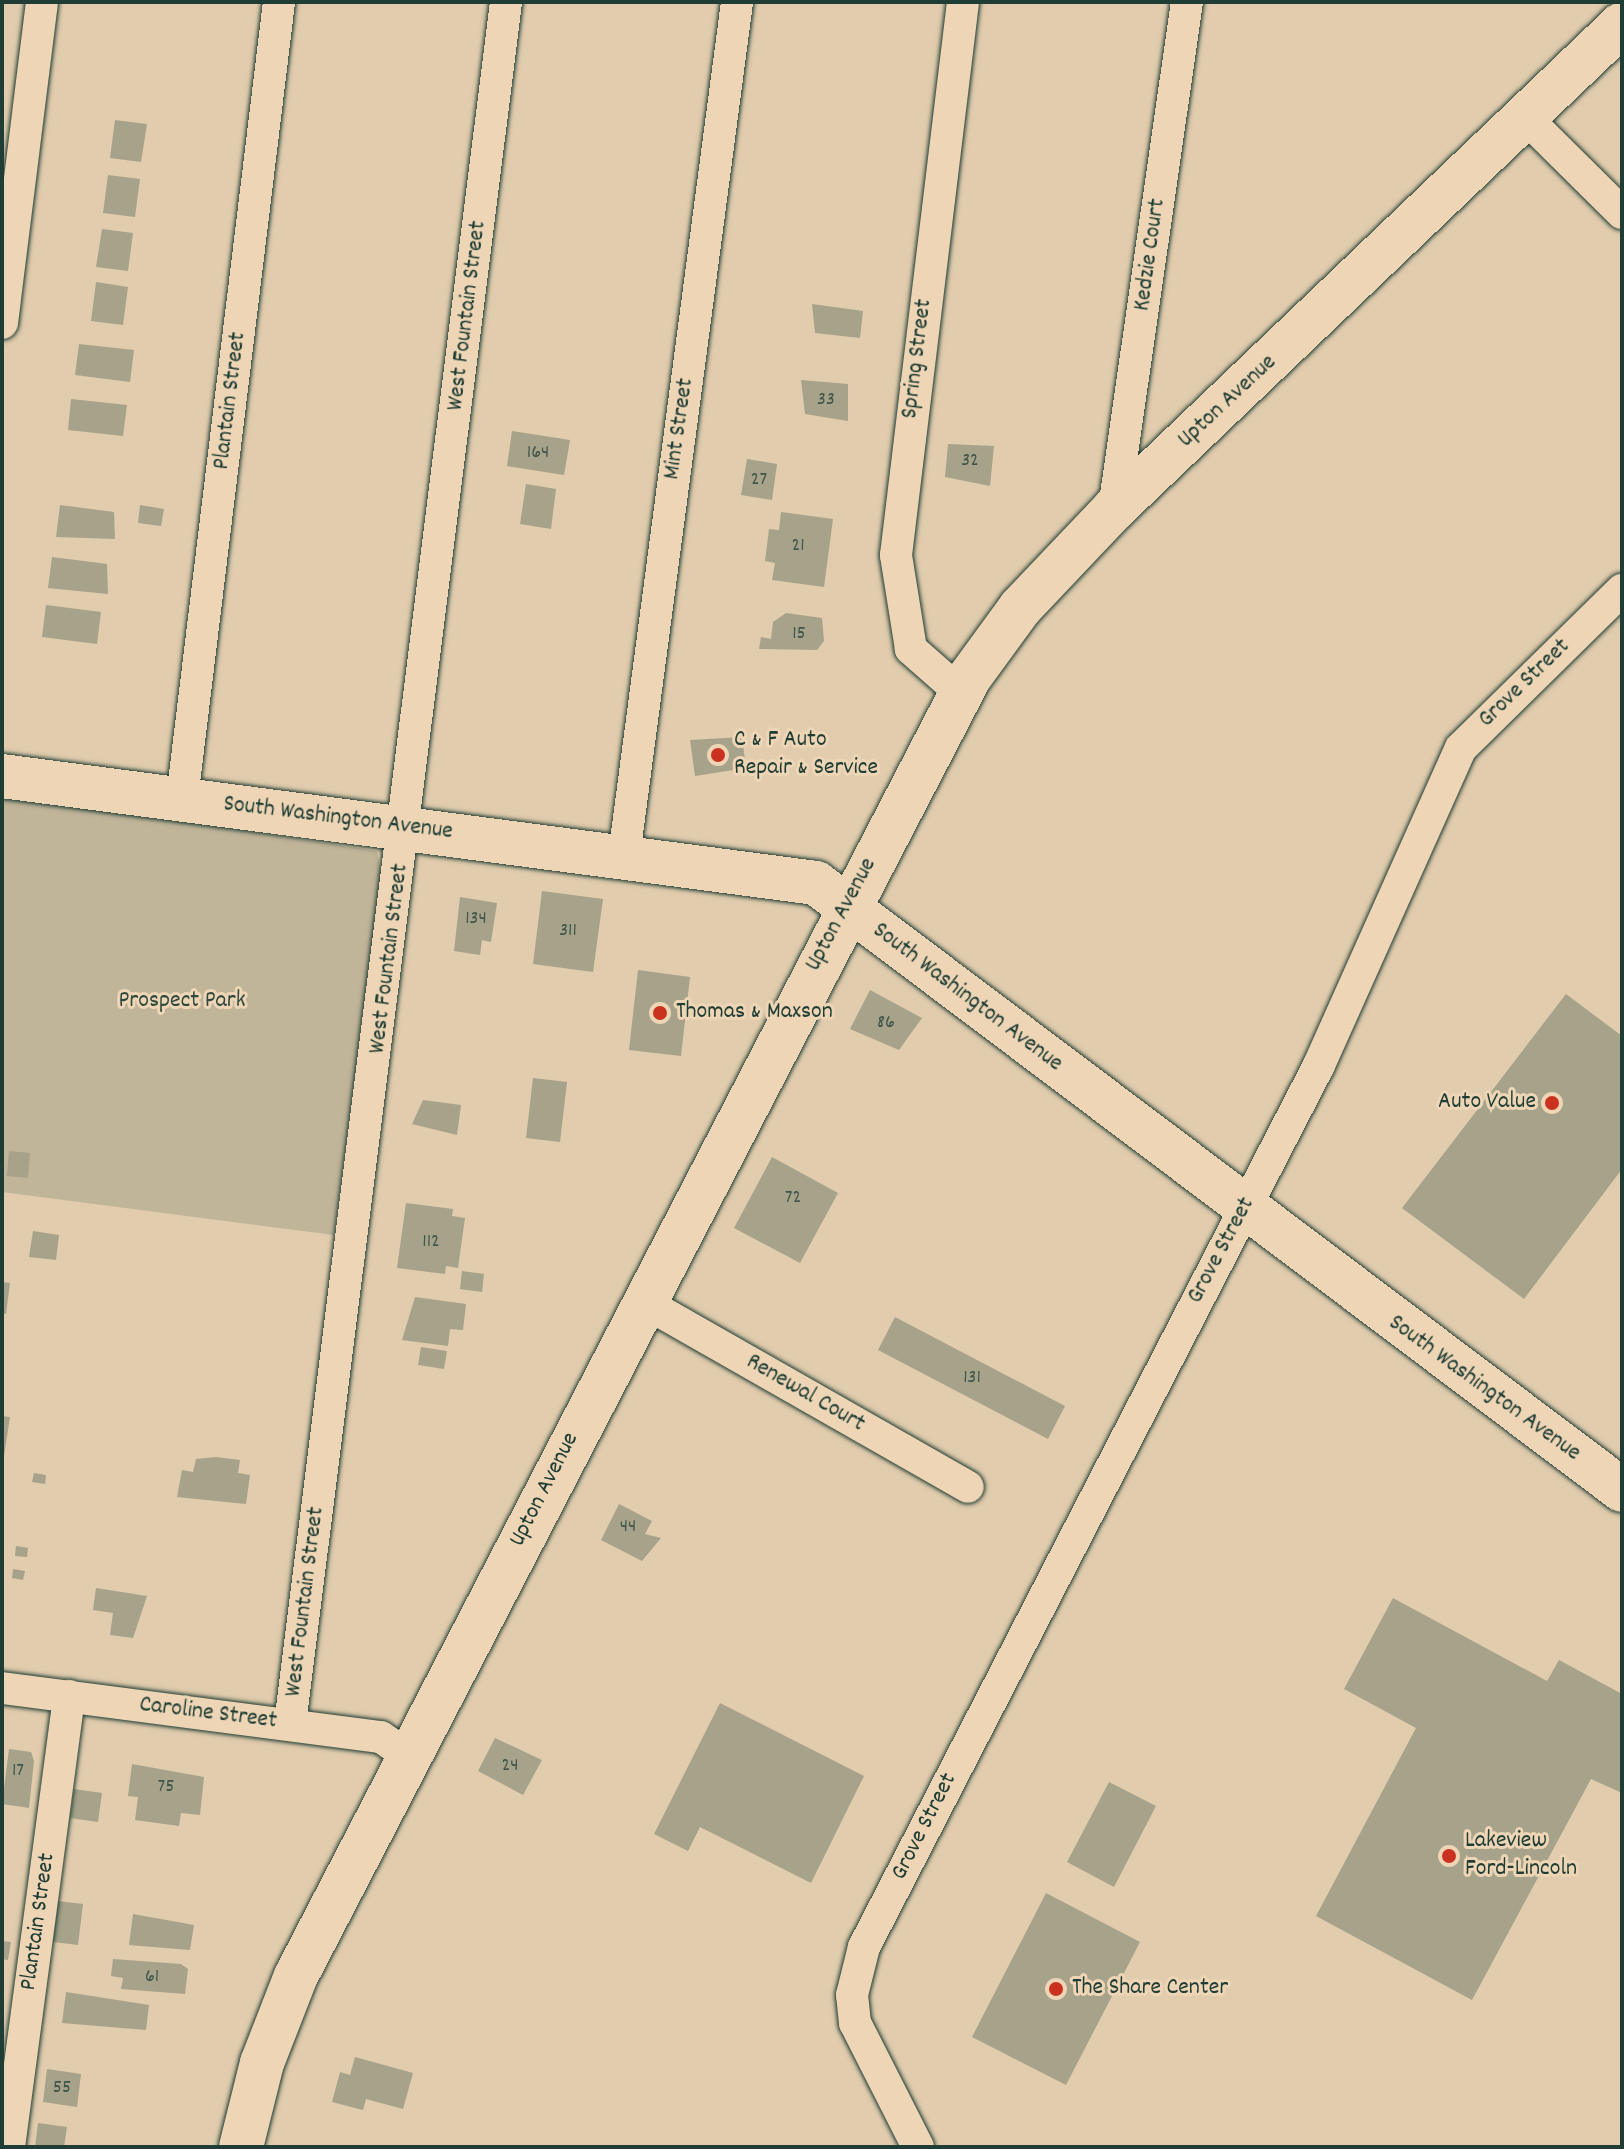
<!DOCTYPE html>
<html>
<head>
<meta charset="utf-8">
<style>
	body { margin:0 }
	#map { position:relative; width:1624px; height:2149px; overflow:hidden; background:#e1ccad; font-family:Dekko,sans-serif }
	div>[style] { position:absolute }
	[style*='--x'] { left:calc(var(--x)*1px); top:calc(var(--y)*1px); width:calc(var(--w)*1px); rotate:calc(var(--a)*1deg) }
	.green>* { inset:0; background:#c0b499 }
	.building>* { inset:0; background:#a7a28a }
	.roads { filter:drop-shadow(0 0 2px #1f3d34) drop-shadow(0 0 2px #1f3d34) }
	.street>* { height:32px; margin:-16px; padding:0 16px; transform-origin:16px; border-radius:16px; background:#edd5b5 }
	.secondary>* { height:44px; margin:-22px; padding:0 22px; transform-origin:22px; border-radius:22px; background:#edd5b5 }
	.dots>* { width:22px; height:22px; translate:-50% -50%; box-sizing:border-box; border:4px solid #edd5b5; border-radius:50% }
	span { translate:-50% -50%; white-space:nowrap; text-align:center; line-height:1.15; -webkit-text-stroke:6px #edd5b5; paint-order:stroke }
	.number-label { font-size:20px; color:#41564a }
	.number-label span { -webkit-text-stroke-width:0 }
	.street-label { font-size:24px; color:#1f3d34 }
	.poi-label { font-size:24px; color:#1f3d34 }
	.left { translate:0 -50%; text-align:left }
	.right { translate:-100% -50%; text-align:right }
	.park-label { font-size:24px; color:#2f493e }
	.frame { position:absolute; inset:0; border:4px solid #1f3d34; pointer-events:none }
</style>
</head>
<body>
<div id="map">
	<div class="green">
		<i style="clip-path:polygon(2px 794px,377px 851px,381px 874px,334px 1235px,2px 1192px)"></i>
	</div>
	<div class="building">
		<i style="clip-path:polygon(115px 120px,147px 124px,141px 162px,110px 158px)"></i>
		<i style="clip-path:polygon(108px 175px,140px 179px,135px 217px,103px 213px)"></i>
		<i style="clip-path:polygon(102px 229px,133px 233px,128px 271px,96px 267px)"></i>
		<i style="clip-path:polygon(96px 282px,128px 287px,123px 325px,91px 321px)"></i>
		<i style="clip-path:polygon(812px 304px,863px 311px,860px 338px,815px 333px)"></i>
		<i style="clip-path:polygon(79px 344px,134px 350px,130px 382px,75px 375px)"></i>
		<i style="clip-path:polygon(801px 380px,848px 384px,848px 421px,805px 414px)"></i>
		<i style="clip-path:polygon(71px 399px,127px 405px,123px 436px,68px 430px)"></i>
		<i style="clip-path:polygon(512px 431px,570px 440px,564px 475px,507px 466px)"></i>
		<i style="clip-path:polygon(948px 444px,994px 446px,990px 486px,945px 477px)"></i>
		<i style="clip-path:polygon(747px 459px,777px 464px,772px 500px,741px 495px)"></i>
		<i style="clip-path:polygon(526px 484px,556px 489px,551px 529px,520px 524px)"></i>
		<i style="clip-path:polygon(60px 505px,114px 512px,115px 539px,56px 537px)"></i>
		<i style="clip-path:polygon(140px 505px,164px 509px,161px 526px,138px 523px)"></i>
		<i style="clip-path:polygon(781px 512px,833px 519px,824px 587px,772px 580px,775px 563px,765px 561px,769px 529px,779px 530px)"></i>
		<i style="clip-path:polygon(52px 557px,107px 564px,108px 594px,48px 588px)"></i>
		<i style="clip-path:polygon(46px 605px,101px 612px,97px 644px,42px 637px)"></i>
		<i style="clip-path:polygon(786px 613px,822px 618px,824px 641px,817px 650px,759px 649px,761px 637px,771px 639px,773px 622px)"></i>
		<i style="clip-path:polygon(742px 737px,746px 768px,695px 776px,690px 740px)"></i>
		<i style="clip-path:polygon(542px 891px,603px 899px,593px 972px,533px 964px)"></i>
		<i style="clip-path:polygon(460px 897px,497px 903px,491px 942px,482px 940px,480px 955px,454px 951px)"></i>
		<i style="clip-path:polygon(638px 970px,690px 977px,681px 1056px,629px 1050px)"></i>
		<i style="clip-path:polygon(870px 990px,922px 1018px,899px 1050px,850px 1029px)"></i>
		<i style="clip-path:polygon(1566px 994px,1622px 1036px,1622px 1169px,1524px 1299px,1402px 1208px)"></i>
		<i style="clip-path:polygon(533px 1078px,567px 1082px,560px 1142px,526px 1138px)"></i>
		<i style="clip-path:polygon(423px 1100px,461px 1105px,457px 1135px,412px 1124px)"></i>
		<i style="clip-path:polygon(9px 1151px,30px 1153px,28px 1178px,7px 1176px)"></i>
		<i style="clip-path:polygon(772px 1157px,838px 1193px,800px 1263px,734px 1228px)"></i>
		<i style="clip-path:polygon(406px 1203px,453px 1209px,452px 1216px,465px 1218px,458px 1268px,446px 1266px,445px 1274px,397px 1268px)"></i>
		<i style="clip-path:polygon(33px 1231px,59px 1235px,56px 1260px,29px 1257px)"></i>
		<i style="clip-path:polygon(462px 1271px,484px 1274px,482px 1292px,460px 1289px)"></i>
		<i style="clip-path:polygon(2px 1282px,10px 1283px,6px 1314px,2px 1313px)"></i>
		<i style="clip-path:polygon(415px 1297px,466px 1304px,463px 1330px,450px 1329px,448px 1346px,402px 1340px)"></i>
		<i style="clip-path:polygon(895px 1317px,1065px 1406px,1048px 1439px,878px 1350px)"></i>
		<i style="clip-path:polygon(421px 1347px,447px 1351px,444px 1369px,418px 1365px)"></i>
		<i style="clip-path:polygon(2px 1416px,10px 1417px,4px 1456px,2px 1455px)"></i>
		<i style="clip-path:polygon(216px 1457px,240px 1460px,238px 1473px,250px 1475px,246px 1504px,177px 1497px,182px 1470px,193px 1472px,196px 1459px)"></i>
		<i style="clip-path:polygon(34px 1473px,46px 1475px,45px 1484px,32px 1482px)"></i>
		<i style="clip-path:polygon(619px 1504px,652px 1521px,645px 1534px,661px 1538px,642px 1561px,601px 1540px)"></i>
		<i style="clip-path:polygon(16px 1546px,28px 1548px,27px 1557px,15px 1556px)"></i>
		<i style="clip-path:polygon(13px 1569px,25px 1571px,23px 1580px,12px 1578px)"></i>
		<i style="clip-path:polygon(96px 1588px,147px 1596px,133px 1638px,110px 1635px,113px 1613px,93px 1610px)"></i>
		<i style="clip-path:polygon(1393px 1598px,1547px 1681px,1559px 1660px,1622px 1694px,1622px 1793px,1591px 1779px,1472px 2000px,1316px 1916px,1416px 1728px,1344px 1689px)"></i>
		<i style="clip-path:polygon(720px 1703px,864px 1776px,811px 1883px,700px 1827px,688px 1851px,654px 1834px)"></i>
		<i style="clip-path:polygon(495px 1738px,542px 1760px,523px 1795px,478px 1771px)"></i>
		<i style="clip-path:polygon(9px 1749px,31px 1752px,34px 1761px,29px 1808px,2px 1804px)"></i>
		<i style="clip-path:polygon(132px 1764px,204px 1777px,200px 1815px,181px 1813px,179px 1826px,135px 1820px,138px 1797px,128px 1796px)"></i>
		<i style="clip-path:polygon(1109px 1782px,1156px 1806px,1114px 1887px,1067px 1862px)"></i>
		<i style="clip-path:polygon(74px 1789px,102px 1793px,98px 1822px,70px 1818px)"></i>
		<i style="clip-path:polygon(1046px 1893px,1140px 1942px,1066px 2085px,972px 2037px)"></i>
		<i style="clip-path:polygon(58px 1901px,83px 1904px,78px 1945px,53px 1942px)"></i>
		<i style="clip-path:polygon(133px 1914px,194px 1925px,190px 1950px,129px 1945px)"></i>
		<i style="clip-path:polygon(2px 1941px,11px 1942px,8px 1960px,2px 1959px)"></i>
		<i style="clip-path:polygon(113px 1959px,181px 1964px,188px 1969px,185px 1994px,121px 1989px,123px 1978px,111px 1976px)"></i>
		<i style="clip-path:polygon(66px 1992px,149px 2005px,146px 2030px,62px 2023px)"></i>
		<i style="clip-path:polygon(355px 2057px,413px 2073px,403px 2109px,366px 2099px,363px 2110px,332px 2102px,340px 2072px,350px 2075px)"></i>
		<i style="clip-path:polygon(47px 2069px,81px 2074px,77px 2107px,43px 2102px)"></i>
		<i style="clip-path:polygon(38px 2123px,67px 2127px,64px 2147px,35px 2147px)"></i>
	</div>
	<div class="roads">
		<div class="street">
			<i style="--x:1527;--y:119;--w:134;--a:44.7"></i>
			<i style="--x:2;--y:323;--w:323;--a:-82.9"></i>
			<i style="--x:1114;--y:509;--w:512;--a:-81.81"></i>
			<i style="--x:961;--y:693;--w:67;--a:-138.7"></i>
			<i style="--x:911;--y:649;--w:95;--a:-99.1"></i>
			<i style="--x:896;--y:555;--w:557;--a:-83.09"></i>
			<i style="--x:182;--y:799;--w:803;--a:-83.06"></i>
			<i style="--x:624;--y:856;--w:861;--a:-82.46"></i>
			<i style="--x:642;--y:1301;--w:375;--a:29.7"></i>
			<i style="--x:2;--y:1688;--w:382;--a:7.4"></i>
			<i style="--x:381;--y:1737;--w:33;--a:35"></i>
			<i style="--x:290;--y:1724;--w:1735;--a:-82.85"></i>
			<i style="--x:9;--y:2147;--w:455;--a:-82.4"></i>
			<i style="--x:918;--y:2147;--w:139;--a:-116.9"></i>
			<i style="--x:855;--y:2023;--w:28;--a:-96"></i>
			<i style="--x:852;--y:1995;--w:49;--a:-76"></i>
			<i style="--x:864;--y:1947;--w:992;--a:-62.71"></i>
			<i style="--x:1319;--y:1065;--w:347;--a:-65.9"></i>
			<i style="--x:1461;--y:748;--w:226;--a:-44.5"></i>
		</div>
		<div class="secondary">
			<i style="--x:2;--y:776;--w:821;--a:7.49"></i>
			<i style="--x:816;--y:883;--w:1009;--a:36.98"></i>
			<i style="--x:241;--y:2147;--w:87;--a:-76"></i>
			<i style="--x:262;--y:2063;--w:93;--a:-68.7"></i>
			<i style="--x:296;--y:1976;--w:1462;--a:-62.59"></i>
			<i style="--x:969;--y:678;--w:87;--a:-53.9"></i>
			<i style="--x:1020;--y:608;--w:137;--a:-46.5"></i>
			<i style="--x:1114;--y:509;--w:702;--a:-43.67"></i>
		</div>
	</div>
	<div class="dots">
		<i style="left:718px;top:755px;background:#c8321e"></i>
		<i style="left:660px;top:1013px;background:#c8321e"></i>
		<i style="left:1552px;top:1103px;background:#c8321e"></i>
		<i style="left:1449px;top:1856px;background:#c8321e"></i>
		<i style="left:1056px;top:1989px;background:#c8321e"></i>
	</div>
	<div class="number-label">
		<span style="left:826px;top:400px">33</span>
		<span style="left:538px;top:453px">164</span>
		<span style="left:970px;top:461px">32</span>
		<span style="left:759px;top:480px">27</span>
		<span style="left:798px;top:546px">21</span>
		<span style="left:799px;top:634px">15</span>
		<span style="left:476px;top:919px">134</span>
		<span style="left:568px;top:931px">311</span>
		<span style="left:886px;top:1023px">86</span>
		<span style="left:793px;top:1198px">72</span>
		<span style="left:431px;top:1242px">112</span>
		<span style="left:972px;top:1378px">131</span>
		<span style="left:628px;top:1527px">44</span>
		<span style="left:510px;top:1766px">24</span>
		<span style="left:18px;top:1771px">17</span>
		<span style="left:166px;top:1787px">75</span>
		<span style="left:152px;top:1977px">61</span>
		<span style="left:62px;top:2088px">55</span>
	</div>
	<div class="street-label">
		<span style="left:1151px;top:255px;rotate:-82deg">Kedzie Court</span>
		<span style="left:468px;top:316px;rotate:-83deg">West Fountain Street</span>
		<span style="left:918px;top:359px;rotate:-83deg">Spring Street</span>
		<span style="left:231px;top:401px;rotate:-83deg">Plantain Street</span>
		<span style="left:1228px;top:402px;rotate:-43deg">Upton Avenue</span>
		<span style="left:680px;top:429px;rotate:-82deg">Mint Street</span>
		<span style="left:1525px;top:684px;rotate:-44deg">Grove Street</span>
		<span style="left:338px;top:819px;rotate:7deg">South Washington Avenue</span>
		<span style="left:842px;top:915px;rotate:-62deg">Upton Avenue</span>
		<span style="left:390px;top:959px;rotate:-83deg">West Fountain Street</span>
		<span style="left:967px;top:998px;rotate:37deg">South Washington Avenue</span>
		<span style="left:1222px;top:1251px;rotate:-62deg">Grove Street</span>
		<span style="left:1484px;top:1389px;rotate:36deg">South Washington Avenue</span>
		<span style="left:805px;top:1394px;rotate:30deg">Renewal Court</span>
		<span style="left:545px;top:1490px;rotate:-63deg">Upton Avenue</span>
		<span style="left:306px;top:1602px;rotate:-83deg">West Fountain Street</span>
		<span style="left:208px;top:1714px;rotate:7deg">Caroline Street</span>
		<span style="left:925px;top:1827px;rotate:-63deg">Grove Street</span>
		<span style="left:39px;top:1922px;rotate:-82deg">Plantain Street</span>
	</div>
	<div class="poi-label">
		<span class="left" style="left:734px;top:755px">C &amp; F Auto<br>Repair &amp; Service</span>
		<span class="left" style="left:676px;top:1013px">Thomas &amp; Maxson</span>
		<span class="right" style="left:1536px;top:1103px">Auto Value</span>
		<span class="left" style="left:1465px;top:1856px">Lakeview<br>Ford-Lincoln</span>
		<span class="left" style="left:1072px;top:1989px">The Share Center</span>
	</div>
	<div class="park-label">
		<span style="left:182px;top:1002px">Prospect Park</span>
	</div>
	<div class="frame"></div>
</div>
</body>
</html>
